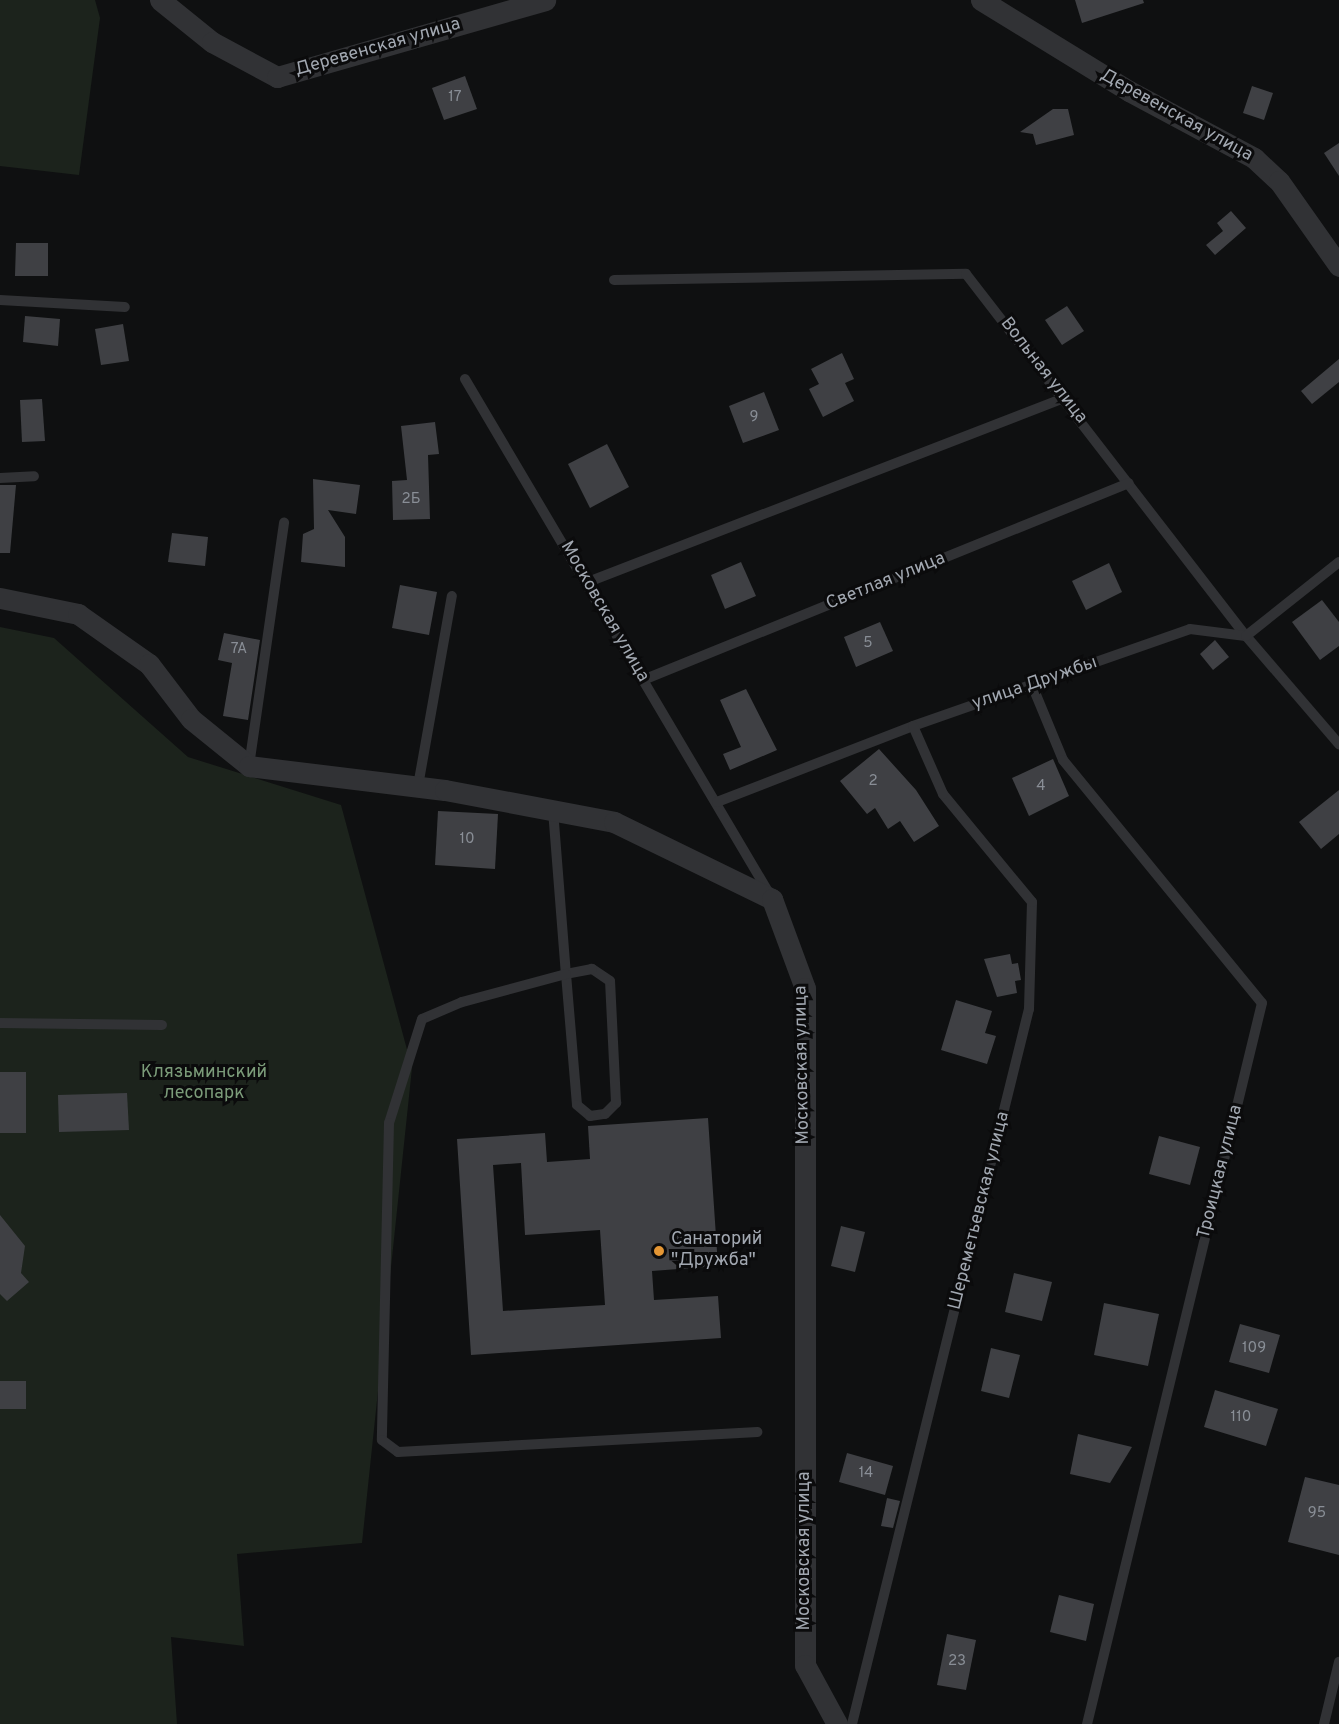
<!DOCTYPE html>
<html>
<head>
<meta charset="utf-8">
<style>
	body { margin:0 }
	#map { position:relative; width:1339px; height:1724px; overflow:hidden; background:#0f1011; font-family:Overpass,sans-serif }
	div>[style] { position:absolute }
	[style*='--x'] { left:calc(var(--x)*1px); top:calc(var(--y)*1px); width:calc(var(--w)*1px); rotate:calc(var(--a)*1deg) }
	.green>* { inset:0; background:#1c231c }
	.building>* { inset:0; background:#3f4044 }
	.lane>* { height:10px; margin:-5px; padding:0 5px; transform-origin:5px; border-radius:5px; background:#313235 }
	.street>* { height:21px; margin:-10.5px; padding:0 10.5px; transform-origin:10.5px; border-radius:10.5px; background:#313235 }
	.dots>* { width:16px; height:16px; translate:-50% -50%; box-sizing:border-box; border:3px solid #0b0b0c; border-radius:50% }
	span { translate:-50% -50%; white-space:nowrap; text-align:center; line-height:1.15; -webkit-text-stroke:6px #0b0b0c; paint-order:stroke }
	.number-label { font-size:15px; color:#898e96 }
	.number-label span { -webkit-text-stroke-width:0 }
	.street-label { font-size:18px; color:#a2a8b1 }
	.park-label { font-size:18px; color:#7b9b79 }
	.poi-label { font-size:18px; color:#a2a8b1 }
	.left { translate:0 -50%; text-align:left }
</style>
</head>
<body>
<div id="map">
	<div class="green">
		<i style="clip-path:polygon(0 0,95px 0,100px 18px,79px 175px,0 166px)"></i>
		<i style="clip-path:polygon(0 627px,54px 638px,188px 757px,341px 805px,412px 1068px,362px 1543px,237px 1554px,244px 1646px,171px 1637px,177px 1724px,0 1724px)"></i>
	</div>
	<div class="building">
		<i style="clip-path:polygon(1075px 0,1143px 0,1144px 3px,1082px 23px)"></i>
		<i style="clip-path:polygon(465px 76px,477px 109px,444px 120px,432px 88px)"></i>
		<i style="clip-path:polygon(1252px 86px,1273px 93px,1264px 120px,1243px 113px)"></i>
		<i style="clip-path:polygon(1053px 109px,1068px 109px,1074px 135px,1036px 145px,1033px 134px,1020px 132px)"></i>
		<i style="clip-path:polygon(1339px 143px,1339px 176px,1324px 153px)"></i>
		<i style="clip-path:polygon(1231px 211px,1246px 228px,1215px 255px,1206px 245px,1223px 231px,1217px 223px)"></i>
		<i style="clip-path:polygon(16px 243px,48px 243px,48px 276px,15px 276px)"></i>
		<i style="clip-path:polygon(1067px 306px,1084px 331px,1062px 345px,1045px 320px)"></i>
		<i style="clip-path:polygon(25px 316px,60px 319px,58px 346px,23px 342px)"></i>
		<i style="clip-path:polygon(123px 324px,129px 361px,101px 365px,95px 329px)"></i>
		<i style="clip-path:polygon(842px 353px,854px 379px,845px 383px,854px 401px,823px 417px,809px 389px,819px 384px,811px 369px)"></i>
		<i style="clip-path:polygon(1339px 359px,1339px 382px,1312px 404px,1301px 391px)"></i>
		<i style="clip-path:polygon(764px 392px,779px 430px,743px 443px,729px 406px)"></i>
		<i style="clip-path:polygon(42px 399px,45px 441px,22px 442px,20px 400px)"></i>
		<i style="clip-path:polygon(435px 422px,439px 454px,428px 455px,430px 519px,393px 520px,392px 481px,407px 480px,401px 426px)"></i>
		<i style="clip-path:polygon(607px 444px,629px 487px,590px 508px,568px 464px)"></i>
		<i style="clip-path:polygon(313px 479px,360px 485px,356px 514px,328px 510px,345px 537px,345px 567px,301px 562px,303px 534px,314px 529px)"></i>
		<i style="clip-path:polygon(0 485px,16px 485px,10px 553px,0 553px)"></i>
		<i style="clip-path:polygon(172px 533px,208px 537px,205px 566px,168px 562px)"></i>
		<i style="clip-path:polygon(741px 562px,756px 596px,725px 609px,711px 575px)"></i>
		<i style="clip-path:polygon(1109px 563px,1122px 592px,1086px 610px,1072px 581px)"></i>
		<i style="clip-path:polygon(400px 585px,437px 592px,429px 635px,392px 628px)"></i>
		<i style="clip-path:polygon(1322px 600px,1339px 622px,1339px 646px,1320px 660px,1292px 622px)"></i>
		<i style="clip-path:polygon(880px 622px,893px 651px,856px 667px,844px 637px)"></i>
		<i style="clip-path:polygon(224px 633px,260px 640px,248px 720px,223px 716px,232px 663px,218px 660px)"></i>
		<i style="clip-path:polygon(1215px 640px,1229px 657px,1213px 670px,1200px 654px)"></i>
		<i style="clip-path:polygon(746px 689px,777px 750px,730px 770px,723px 754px,741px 747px,720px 700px)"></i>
		<i style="clip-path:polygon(879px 749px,916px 790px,939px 826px,914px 842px,900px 821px,888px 829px,875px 808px,867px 814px,840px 781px)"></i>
		<i style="clip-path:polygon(1053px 759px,1069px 796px,1029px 816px,1012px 778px)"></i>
		<i style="clip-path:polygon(1339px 790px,1339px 834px,1321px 849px,1299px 822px)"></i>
		<i style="clip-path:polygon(438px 811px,498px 814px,495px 869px,435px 865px)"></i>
		<i style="clip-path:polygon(1010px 954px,1012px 964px,1018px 963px,1021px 980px,1015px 981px,1017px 993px,997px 997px,984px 959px)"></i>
		<i style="clip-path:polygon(956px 1000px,992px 1011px,985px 1033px,996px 1036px,987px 1064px,941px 1050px)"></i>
		<i style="clip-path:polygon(0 1072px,26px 1072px,26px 1133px,0 1133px)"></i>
		<i style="clip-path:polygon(127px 1093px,129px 1130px,59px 1132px,58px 1095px)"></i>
		<i style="clip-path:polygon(evenodd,708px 1118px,718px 1266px,652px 1271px,654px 1300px,718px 1296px,721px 1338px,471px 1355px,457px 1139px,545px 1133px,547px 1162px,590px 1159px,588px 1126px,708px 1118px,521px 1163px,525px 1235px,600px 1230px,605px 1305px,503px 1311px,493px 1165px,521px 1163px)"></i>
		<i style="clip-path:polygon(1159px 1136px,1200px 1147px,1190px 1185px,1149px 1174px)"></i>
		<i style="clip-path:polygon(0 1215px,25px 1246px,21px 1273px,29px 1282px,7px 1301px,0 1294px)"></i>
		<i style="clip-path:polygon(841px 1226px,865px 1232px,855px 1272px,831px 1266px)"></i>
		<i style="clip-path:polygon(1014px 1273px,1052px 1282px,1042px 1321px,1005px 1312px)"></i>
		<i style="clip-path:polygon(1104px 1303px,1159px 1314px,1148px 1366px,1094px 1355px)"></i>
		<i style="clip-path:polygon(1240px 1324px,1280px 1335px,1269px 1373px,1229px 1362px)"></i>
		<i style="clip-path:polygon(991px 1348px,1020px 1355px,1009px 1398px,981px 1391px)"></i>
		<i style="clip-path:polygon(0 1381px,26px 1381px,26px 1409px,0 1409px)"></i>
		<i style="clip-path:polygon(1215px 1390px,1278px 1409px,1266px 1446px,1204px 1427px)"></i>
		<i style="clip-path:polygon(1078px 1434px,1132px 1447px,1110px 1483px,1070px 1474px)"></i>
		<i style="clip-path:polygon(847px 1453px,893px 1466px,885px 1495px,839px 1482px)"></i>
		<i style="clip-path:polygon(1305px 1477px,1339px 1485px,1339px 1555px,1288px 1542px)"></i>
		<i style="clip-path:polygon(887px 1498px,900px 1501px,893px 1528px,881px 1526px)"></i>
		<i style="clip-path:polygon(1059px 1595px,1094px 1604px,1086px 1641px,1050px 1632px)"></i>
		<i style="clip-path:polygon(947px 1634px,976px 1640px,966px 1690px,937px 1685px)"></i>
	</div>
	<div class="lane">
		<i style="--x:614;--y:280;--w:352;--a:-1"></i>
		<i style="--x:966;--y:274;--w:458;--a:52.3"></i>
		<i style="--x:1246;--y:636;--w:143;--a:49.3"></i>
		<i style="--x:0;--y:300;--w:125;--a:3.2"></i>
		<i style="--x:465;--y:379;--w:599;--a:59.41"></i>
		<i style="--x:0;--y:478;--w:34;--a:-3"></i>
		<i style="--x:588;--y:582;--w:510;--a:-21.13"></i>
		<i style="--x:643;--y:680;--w:524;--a:-22.07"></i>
		<i style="--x:1032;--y:685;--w:81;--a:67.5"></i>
		<i style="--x:1063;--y:760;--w:314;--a:50.7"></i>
		<i style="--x:1262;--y:1003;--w:742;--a:103.64"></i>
		<i style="--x:249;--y:766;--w:246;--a:-81.8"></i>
		<i style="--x:418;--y:786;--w:193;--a:-79.9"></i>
		<i style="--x:717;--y:802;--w:210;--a:-21.2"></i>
		<i style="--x:913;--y:726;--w:293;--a:-19.3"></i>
		<i style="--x:1190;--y:629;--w:56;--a:7.1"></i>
		<i style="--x:1246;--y:636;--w:119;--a:-38.5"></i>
		<i style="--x:553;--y:810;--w:165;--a:85.5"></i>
		<i style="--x:566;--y:974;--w:131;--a:85.2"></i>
		<i style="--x:577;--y:1105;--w:17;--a:40"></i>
		<i style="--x:590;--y:1116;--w:15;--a:-8"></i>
		<i style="--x:605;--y:1114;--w:16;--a:-45"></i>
		<i style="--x:616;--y:1103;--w:122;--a:-92.8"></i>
		<i style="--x:610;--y:981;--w:22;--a:-146"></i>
		<i style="--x:592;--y:969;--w:26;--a:169"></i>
		<i style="--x:566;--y:974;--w:108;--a:164.9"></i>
		<i style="--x:462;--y:1002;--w:43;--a:157"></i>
		<i style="--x:422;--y:1019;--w:109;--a:107.6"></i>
		<i style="--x:389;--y:1123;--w:317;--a:91.3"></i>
		<i style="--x:382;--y:1440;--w:20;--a:37"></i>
		<i style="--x:398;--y:1452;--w:360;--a:-3.2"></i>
		<i style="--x:0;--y:1023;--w:162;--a:0.7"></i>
		<i style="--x:852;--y:1724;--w:737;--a:-76.1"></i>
		<i style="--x:1029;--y:1009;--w:107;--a:-88.4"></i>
		<i style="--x:1032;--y:902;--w:140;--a:-129.5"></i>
		<i style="--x:943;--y:794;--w:74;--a:-113.8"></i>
		<i style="--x:1324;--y:1724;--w:64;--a:-76.4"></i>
	</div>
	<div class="street">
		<i style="--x:160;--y:0;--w:67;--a:38.9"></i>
		<i style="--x:212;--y:42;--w:74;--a:28.3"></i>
		<i style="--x:277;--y:77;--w:279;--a:-16"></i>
		<i style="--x:981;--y:0;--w:174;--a:31.6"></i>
		<i style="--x:1129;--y:91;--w:142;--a:28.2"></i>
		<i style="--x:1254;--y:158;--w:34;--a:43"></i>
		<i style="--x:1279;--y:181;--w:104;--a:54.8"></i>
		<i style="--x:0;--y:598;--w:80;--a:11.6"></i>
		<i style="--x:78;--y:614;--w:87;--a:35.2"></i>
		<i style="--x:149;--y:664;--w:69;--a:52.6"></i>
		<i style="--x:191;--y:719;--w:75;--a:39"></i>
		<i style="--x:249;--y:766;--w:197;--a:7"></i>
		<i style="--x:445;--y:790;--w:172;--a:10.7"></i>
		<i style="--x:614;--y:822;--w:176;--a:26"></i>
		<i style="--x:772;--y:899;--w:95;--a:69.7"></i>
		<i style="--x:805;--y:988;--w:677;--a:90"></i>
		<i style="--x:805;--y:1665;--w:67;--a:61.5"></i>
	</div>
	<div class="dots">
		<i style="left:659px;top:1251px;background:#e49634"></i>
	</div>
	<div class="number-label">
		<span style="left:455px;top:98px">17</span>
		<span style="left:754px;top:418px">9</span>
		<span style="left:411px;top:500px">2Б</span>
		<span style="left:868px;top:644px">5</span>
		<span style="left:239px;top:650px">7А</span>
		<span style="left:873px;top:782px">2</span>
		<span style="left:1041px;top:787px">4</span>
		<span style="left:467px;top:840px">10</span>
		<span style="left:1254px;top:1349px">109</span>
		<span style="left:1241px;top:1418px">110</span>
		<span style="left:866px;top:1474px">14</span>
		<span style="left:1317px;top:1514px">95</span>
		<span style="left:957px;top:1662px">23</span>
	</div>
	<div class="street-label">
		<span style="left:378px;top:48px;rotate:-16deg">Деревенская улица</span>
		<span style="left:1176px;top:116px;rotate:29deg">Деревенская улица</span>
		<span style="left:1043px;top:371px;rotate:52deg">Вольная улица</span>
		<span style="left:886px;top:582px;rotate:-22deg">Светлая улица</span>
		<span style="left:604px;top:612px;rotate:60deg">Московская улица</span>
		<span style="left:1035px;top:684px;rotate:-19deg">улица Дружбы</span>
		<span style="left:803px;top:1065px;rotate:-91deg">Московская улица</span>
		<span style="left:1221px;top:1172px;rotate:-76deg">Троицкая улица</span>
		<span style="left:980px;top:1211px;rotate:-76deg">Шереметьевская улица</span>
		<span style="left:805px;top:1551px;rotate:-90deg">Московская улица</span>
	</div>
	<div class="park-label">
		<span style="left:204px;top:1084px">Клязьминский<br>лесопарк</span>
	</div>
	<div class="poi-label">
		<span class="left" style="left:671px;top:1251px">Санаторий<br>"Дружба"</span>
	</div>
</div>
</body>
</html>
